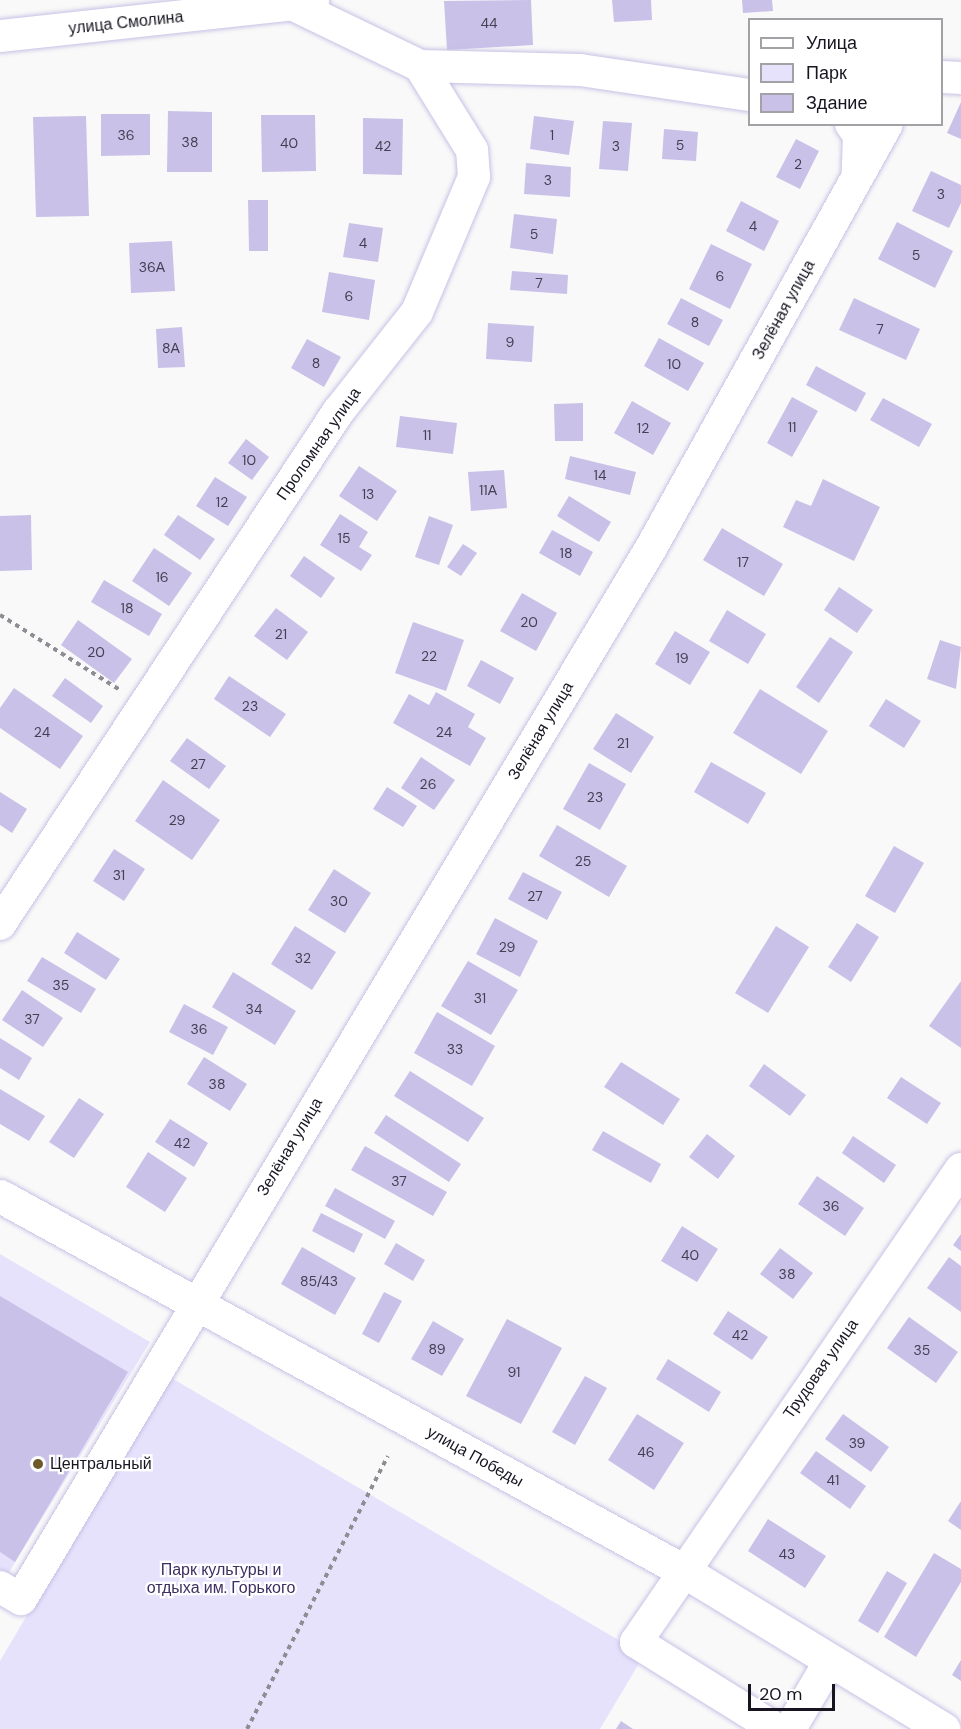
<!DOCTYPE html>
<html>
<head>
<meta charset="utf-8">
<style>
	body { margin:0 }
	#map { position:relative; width:961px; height:1729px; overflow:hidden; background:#f9f9f9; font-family:"DM Sans",sans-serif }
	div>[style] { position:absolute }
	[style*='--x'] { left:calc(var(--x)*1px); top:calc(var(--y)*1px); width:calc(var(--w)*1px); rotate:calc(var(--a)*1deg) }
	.green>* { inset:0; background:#e7e2fc }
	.building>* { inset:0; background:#c9c1e8 }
	.path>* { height:4px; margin-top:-2px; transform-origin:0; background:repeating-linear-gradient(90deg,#8f8d93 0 4.5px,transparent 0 9px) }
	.roads { filter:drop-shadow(0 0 2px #c8c1e5) drop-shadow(0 0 2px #c8c1e5) }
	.minor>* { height:32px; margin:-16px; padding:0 16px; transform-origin:16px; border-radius:16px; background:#fff }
	.major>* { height:33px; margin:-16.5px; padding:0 16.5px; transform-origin:16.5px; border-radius:16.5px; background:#fff }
	.dots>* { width:16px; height:16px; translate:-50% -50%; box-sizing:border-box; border:3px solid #fff; border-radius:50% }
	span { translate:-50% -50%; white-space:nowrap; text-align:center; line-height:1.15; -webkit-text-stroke:4.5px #fff; paint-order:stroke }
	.number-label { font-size:14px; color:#444053 }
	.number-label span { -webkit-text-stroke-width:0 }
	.street-label { font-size:16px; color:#181521 }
	.poi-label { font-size:16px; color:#181521 }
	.left { translate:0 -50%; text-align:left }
	.park-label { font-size:16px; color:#3d2f60 }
	.legend { position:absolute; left:748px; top:18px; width:195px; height:108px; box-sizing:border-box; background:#fff; border:2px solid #a3a1a6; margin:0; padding:8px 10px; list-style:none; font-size:18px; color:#181521 }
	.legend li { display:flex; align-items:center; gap:12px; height:30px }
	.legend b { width:30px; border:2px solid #a3a1a6 }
	.scale { position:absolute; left:748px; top:1684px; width:87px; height:27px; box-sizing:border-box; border:3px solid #181521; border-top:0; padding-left:8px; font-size:18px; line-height:21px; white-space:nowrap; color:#181521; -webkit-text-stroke:4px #fff; paint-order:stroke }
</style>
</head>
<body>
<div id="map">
	<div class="green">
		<i style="clip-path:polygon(0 1254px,150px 1342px,0 1587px)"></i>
		<i style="clip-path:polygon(168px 1376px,644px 1655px,600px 1729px,0 1729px,0 1661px)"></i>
	</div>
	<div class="building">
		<i style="clip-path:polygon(531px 0,533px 45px,447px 50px,444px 1px)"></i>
		<i style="clip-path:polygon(612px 0,651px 0,652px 20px,614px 22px)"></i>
		<i style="clip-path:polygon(742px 0,772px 0,773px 11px,743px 13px)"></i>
		<i style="clip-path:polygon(961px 102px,961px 139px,947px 133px)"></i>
		<i style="clip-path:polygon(168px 111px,212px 112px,212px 172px,167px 172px)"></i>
		<i style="clip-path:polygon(101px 114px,150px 114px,150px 155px,101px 156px)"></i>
		<i style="clip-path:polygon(261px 115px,315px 115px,316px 171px,262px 172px)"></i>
		<i style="clip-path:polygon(86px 116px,89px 216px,36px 217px,33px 117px)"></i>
		<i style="clip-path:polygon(534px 116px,574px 121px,569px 155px,530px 149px)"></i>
		<i style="clip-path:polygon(363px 118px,403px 119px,402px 175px,363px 174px)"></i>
		<i style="clip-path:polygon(603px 121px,632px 123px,628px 171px,599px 169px)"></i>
		<i style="clip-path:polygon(664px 129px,698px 132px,696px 161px,662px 159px)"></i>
		<i style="clip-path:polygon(796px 139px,819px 151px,800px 189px,776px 177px)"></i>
		<i style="clip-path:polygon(526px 163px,571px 167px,570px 197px,524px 194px)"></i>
		<i style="clip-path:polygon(931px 171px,961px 185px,961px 203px,949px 228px,912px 211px)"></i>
		<i style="clip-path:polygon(248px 200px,268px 200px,268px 251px,249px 251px)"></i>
		<i style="clip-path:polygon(741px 201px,779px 221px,764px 251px,726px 231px)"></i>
		<i style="clip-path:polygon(514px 214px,557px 219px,553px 254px,510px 248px)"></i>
		<i style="clip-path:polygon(897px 222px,953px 251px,935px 288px,878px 259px)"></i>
		<i style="clip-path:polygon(349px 223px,383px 228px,378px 262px,343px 257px)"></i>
		<i style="clip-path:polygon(172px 241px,175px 291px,131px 293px,129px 243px)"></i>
		<i style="clip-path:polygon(711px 244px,752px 264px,730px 309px,689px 289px)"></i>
		<i style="clip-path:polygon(512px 271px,568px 275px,567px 294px,510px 290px)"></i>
		<i style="clip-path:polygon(329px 272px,375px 280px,369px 320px,322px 312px)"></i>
		<i style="clip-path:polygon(681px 298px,723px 320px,709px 346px,667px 324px)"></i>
		<i style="clip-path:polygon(854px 298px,920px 329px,906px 360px,839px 330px)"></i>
		<i style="clip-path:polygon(488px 323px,534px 326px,532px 362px,486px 359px)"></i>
		<i style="clip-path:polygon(182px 327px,185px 367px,158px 368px,156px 329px)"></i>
		<i style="clip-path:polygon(659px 338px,704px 363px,688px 391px,644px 366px)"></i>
		<i style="clip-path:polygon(307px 339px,341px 357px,324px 387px,291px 368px)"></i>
		<i style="clip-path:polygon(816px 366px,866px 393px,856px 412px,806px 385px)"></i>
		<i style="clip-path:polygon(792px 397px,818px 411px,792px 457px,767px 443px)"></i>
		<i style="clip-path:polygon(883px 398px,932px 424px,919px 447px,870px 420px)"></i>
		<i style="clip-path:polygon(632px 401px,671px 423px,653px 455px,614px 433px)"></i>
		<i style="clip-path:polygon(583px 403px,583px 441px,555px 441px,554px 404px)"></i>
		<i style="clip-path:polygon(400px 416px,457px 423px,453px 454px,396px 447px)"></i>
		<i style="clip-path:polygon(246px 439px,269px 457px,252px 480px,228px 463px)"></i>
		<i style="clip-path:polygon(570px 456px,636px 472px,630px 495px,565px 479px)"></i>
		<i style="clip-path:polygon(359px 466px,397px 491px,377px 521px,339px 496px)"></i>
		<i style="clip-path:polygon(504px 470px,507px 508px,471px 511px,468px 472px)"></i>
		<i style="clip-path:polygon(215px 477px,247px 497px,228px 526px,196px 506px)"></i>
		<i style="clip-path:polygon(823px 479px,880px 507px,854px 561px,783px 527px,796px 500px,811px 506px)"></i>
		<i style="clip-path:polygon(569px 496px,611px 522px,599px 542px,557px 516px)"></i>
		<i style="clip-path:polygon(340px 514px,368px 532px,359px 547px,372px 555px,361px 571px,320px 545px)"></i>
		<i style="clip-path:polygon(31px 515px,32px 570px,0 571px,0 516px)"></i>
		<i style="clip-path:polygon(178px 515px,215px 539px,200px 560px,164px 535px)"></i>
		<i style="clip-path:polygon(429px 516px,453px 525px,439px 565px,415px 557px)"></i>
		<i style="clip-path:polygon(722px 528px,783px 564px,764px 596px,703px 560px)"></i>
		<i style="clip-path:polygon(552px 530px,593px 552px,580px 576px,539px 553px)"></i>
		<i style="clip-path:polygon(463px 544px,477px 553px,461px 576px,447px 567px)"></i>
		<i style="clip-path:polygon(154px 548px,192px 573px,169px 606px,132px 581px)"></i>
		<i style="clip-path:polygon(304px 556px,335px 578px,321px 598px,290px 576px)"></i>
		<i style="clip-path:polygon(104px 580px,162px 614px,149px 636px,91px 602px)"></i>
		<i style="clip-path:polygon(839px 587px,873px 610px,857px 633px,824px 610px)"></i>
		<i style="clip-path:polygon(522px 593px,557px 613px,536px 651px,500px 631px)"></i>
		<i style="clip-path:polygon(276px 608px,308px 632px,287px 660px,254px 636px)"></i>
		<i style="clip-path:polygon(727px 610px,766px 634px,748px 664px,709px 641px)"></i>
		<i style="clip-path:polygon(78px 620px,132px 659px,114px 683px,61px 645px)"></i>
		<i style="clip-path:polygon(413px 622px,464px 640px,446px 691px,395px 673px)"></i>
		<i style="clip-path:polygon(675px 631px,710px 652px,690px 685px,655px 664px)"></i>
		<i style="clip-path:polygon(830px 637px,853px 652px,819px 703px,796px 687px)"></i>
		<i style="clip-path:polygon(940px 640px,961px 647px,956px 689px,927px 679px)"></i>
		<i style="clip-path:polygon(481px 660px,514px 678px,500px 704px,467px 686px)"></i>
		<i style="clip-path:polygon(229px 676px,286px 714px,270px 737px,214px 699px)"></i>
		<i style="clip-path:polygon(65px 678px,103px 706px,91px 723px,52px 696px)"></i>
		<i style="clip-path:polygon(14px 688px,83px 736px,60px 769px,0 728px,0 708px)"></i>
		<i style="clip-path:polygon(760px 689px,828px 731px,801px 774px,733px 733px)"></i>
		<i style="clip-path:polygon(436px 692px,475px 714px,468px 727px,486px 738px,470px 766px,393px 723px,409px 694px,429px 705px)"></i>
		<i style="clip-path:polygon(886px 699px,921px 721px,904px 748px,869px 726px)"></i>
		<i style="clip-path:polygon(616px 713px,654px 737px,631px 773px,593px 749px)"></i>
		<i style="clip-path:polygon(187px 738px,226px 766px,209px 789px,170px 761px)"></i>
		<i style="clip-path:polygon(421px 757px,455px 780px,434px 810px,401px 788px)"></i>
		<i style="clip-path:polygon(711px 762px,766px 793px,748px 824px,694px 792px)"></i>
		<i style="clip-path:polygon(589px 763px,626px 784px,600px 830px,563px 809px)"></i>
		<i style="clip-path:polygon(163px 780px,220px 820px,192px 860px,135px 821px)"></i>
		<i style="clip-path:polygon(387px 787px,417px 806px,403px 827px,373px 809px)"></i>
		<i style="clip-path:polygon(0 792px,27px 809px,12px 833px,0 825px)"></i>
		<i style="clip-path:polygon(557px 825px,627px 866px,609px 897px,539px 856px)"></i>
		<i style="clip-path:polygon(894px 846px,924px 863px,895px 913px,865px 896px)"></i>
		<i style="clip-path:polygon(114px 849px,145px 869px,124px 901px,93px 881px)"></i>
		<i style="clip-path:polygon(334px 869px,371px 893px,345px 933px,308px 910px)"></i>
		<i style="clip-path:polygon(523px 872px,562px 892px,547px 920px,508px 899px)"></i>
		<i style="clip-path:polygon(495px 918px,538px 941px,520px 977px,476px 954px)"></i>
		<i style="clip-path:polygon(857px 923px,879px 937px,851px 982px,828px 967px)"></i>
		<i style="clip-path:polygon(295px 926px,336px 952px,312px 990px,271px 964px)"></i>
		<i style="clip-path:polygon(776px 926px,809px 947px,768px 1013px,735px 993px)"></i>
		<i style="clip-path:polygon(77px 932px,120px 959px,106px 980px,64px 953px)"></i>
		<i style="clip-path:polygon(42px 957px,96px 989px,81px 1013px,27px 981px)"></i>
		<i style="clip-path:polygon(468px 961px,518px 990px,491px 1035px,441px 1006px)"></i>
		<i style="clip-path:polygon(233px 972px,296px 1011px,275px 1045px,212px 1007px)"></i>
		<i style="clip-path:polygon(961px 981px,961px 1048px,929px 1026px)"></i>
		<i style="clip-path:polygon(22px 990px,63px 1018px,43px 1047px,2px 1020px)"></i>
		<i style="clip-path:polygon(184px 1004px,228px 1027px,213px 1055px,169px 1032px)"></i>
		<i style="clip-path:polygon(437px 1012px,495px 1046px,472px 1086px,414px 1053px)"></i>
		<i style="clip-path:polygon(0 1038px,32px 1058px,19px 1080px,0 1068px)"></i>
		<i style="clip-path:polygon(204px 1057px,247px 1084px,230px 1111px,187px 1084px)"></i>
		<i style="clip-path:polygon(621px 1062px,680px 1099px,663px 1125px,604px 1087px)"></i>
		<i style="clip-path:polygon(764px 1064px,806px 1095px,790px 1116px,749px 1086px)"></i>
		<i style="clip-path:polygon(410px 1071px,484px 1118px,468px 1142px,394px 1096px)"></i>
		<i style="clip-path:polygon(901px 1077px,941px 1103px,927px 1124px,887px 1098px)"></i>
		<i style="clip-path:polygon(0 1089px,45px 1116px,29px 1141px,0 1124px)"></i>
		<i style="clip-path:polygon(79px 1098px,104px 1114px,74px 1158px,49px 1142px)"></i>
		<i style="clip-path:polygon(386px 1115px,461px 1164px,449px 1182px,374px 1133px)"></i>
		<i style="clip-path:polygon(170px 1119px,208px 1143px,194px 1167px,155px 1142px)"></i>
		<i style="clip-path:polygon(603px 1131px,661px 1164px,651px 1183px,592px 1150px)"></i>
		<i style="clip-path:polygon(707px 1134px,735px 1156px,718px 1179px,689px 1157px)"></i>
		<i style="clip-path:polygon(853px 1136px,896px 1165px,884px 1183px,842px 1153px)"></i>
		<i style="clip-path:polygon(365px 1146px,447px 1192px,433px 1216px,351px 1170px)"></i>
		<i style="clip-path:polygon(148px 1152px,187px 1178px,165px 1212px,126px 1187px)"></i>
		<i style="clip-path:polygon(817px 1176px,864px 1208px,845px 1236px,798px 1204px)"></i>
		<i style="clip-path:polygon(335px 1188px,395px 1221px,385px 1239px,325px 1206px)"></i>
		<i style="clip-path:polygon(321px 1213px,363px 1234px,354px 1253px,312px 1231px)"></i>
		<i style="clip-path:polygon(682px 1226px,718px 1249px,697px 1282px,661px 1261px)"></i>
		<i style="clip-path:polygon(961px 1234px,961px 1251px,953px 1245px)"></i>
		<i style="clip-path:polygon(396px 1243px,425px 1260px,413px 1281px,384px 1264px)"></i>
		<i style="clip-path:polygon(302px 1247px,356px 1278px,335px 1315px,281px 1284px)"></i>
		<i style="clip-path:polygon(780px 1248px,813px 1273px,793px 1299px,760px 1274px)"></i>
		<i style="clip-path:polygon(949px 1257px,961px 1266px,961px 1312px,927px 1288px)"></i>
		<i style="clip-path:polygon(384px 1292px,402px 1301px,379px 1343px,362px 1334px)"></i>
		<i style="clip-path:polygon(0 1296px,128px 1372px,15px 1562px,0 1552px)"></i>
		<i style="clip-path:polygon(728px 1311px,768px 1337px,752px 1360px,713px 1334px)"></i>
		<i style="clip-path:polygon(909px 1317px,958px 1352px,936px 1383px,887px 1348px)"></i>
		<i style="clip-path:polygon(507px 1319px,562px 1348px,521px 1424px,466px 1396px)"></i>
		<i style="clip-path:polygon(433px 1321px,464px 1339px,442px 1376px,411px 1359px)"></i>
		<i style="clip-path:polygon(668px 1359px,721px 1392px,709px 1412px,656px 1379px)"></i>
		<i style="clip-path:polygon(585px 1376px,607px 1388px,575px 1445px,552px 1432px)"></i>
		<i style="clip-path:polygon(637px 1414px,684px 1443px,654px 1490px,608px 1460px)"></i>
		<i style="clip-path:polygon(843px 1414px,889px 1447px,871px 1472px,825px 1439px)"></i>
		<i style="clip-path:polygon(816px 1451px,866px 1486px,850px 1509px,800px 1473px)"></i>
		<i style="clip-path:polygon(961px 1501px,961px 1530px,948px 1521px)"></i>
		<i style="clip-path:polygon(768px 1519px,826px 1556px,805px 1588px,748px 1551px)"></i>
		<i style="clip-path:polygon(934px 1553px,961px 1569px,961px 1582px,916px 1657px,884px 1637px)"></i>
		<i style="clip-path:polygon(887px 1571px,907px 1583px,878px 1633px,858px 1621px)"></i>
		<i style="clip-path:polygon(961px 1660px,961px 1681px,952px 1675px)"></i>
		<i style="clip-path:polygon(621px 1721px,633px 1729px,616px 1729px)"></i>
	</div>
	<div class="path">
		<i style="--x:0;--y:615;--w:142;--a:32"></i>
		<i style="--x:247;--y:1729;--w:307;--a:-62.7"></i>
	</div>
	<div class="roads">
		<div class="minor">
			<i style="--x:0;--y:36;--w:315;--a:-6.2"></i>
			<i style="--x:420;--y:66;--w:160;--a:1.4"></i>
			<i style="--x:580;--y:70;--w:172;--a:8.4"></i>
			<i style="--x:942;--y:77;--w:19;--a:3"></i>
			<i style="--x:851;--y:124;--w:14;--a:54"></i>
			<i style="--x:859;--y:135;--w:38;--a:92"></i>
			<i style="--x:0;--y:924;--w:614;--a:-56.57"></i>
			<i style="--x:338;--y:412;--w:127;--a:-51.7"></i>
			<i style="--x:417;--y:312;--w:147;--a:-67.1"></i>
			<i style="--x:474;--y:177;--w:27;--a:-94"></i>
			<i style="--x:472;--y:150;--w:99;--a:-121.8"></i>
			<i style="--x:420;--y:66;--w:140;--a:-154.2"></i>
			<i style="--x:0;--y:1587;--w:24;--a:30"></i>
			<i style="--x:21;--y:1599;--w:1225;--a:-59.06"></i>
			<i style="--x:651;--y:548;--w:485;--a:-60.9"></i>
			<i style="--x:776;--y:1729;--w:165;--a:-148.1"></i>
			<i style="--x:636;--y:1642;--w:574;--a:-55.51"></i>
			<i style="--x:790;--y:1729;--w:79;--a:-59.5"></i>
		</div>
		<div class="major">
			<i style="--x:0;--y:1196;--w:778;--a:28.74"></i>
			<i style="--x:682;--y:1570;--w:306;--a:31.3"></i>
		</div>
	</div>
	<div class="dots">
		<i style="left:38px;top:1464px;background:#6f5929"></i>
	</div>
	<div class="number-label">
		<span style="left:489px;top:23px">44</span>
		<span style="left:126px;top:135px">36</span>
		<span style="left:552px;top:135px">1</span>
		<span style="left:190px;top:142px">38</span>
		<span style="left:289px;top:143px">40</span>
		<span style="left:680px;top:145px">5</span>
		<span style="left:383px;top:146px">42</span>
		<span style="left:616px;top:146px">3</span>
		<span style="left:798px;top:164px">2</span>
		<span style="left:548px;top:180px">3</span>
		<span style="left:941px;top:194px">3</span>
		<span style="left:753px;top:226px">4</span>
		<span style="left:534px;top:234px">5</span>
		<span style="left:363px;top:243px">4</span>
		<span style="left:916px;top:255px">5</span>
		<span style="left:152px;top:267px">36А</span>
		<span style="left:720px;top:276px">6</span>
		<span style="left:539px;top:283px">7</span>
		<span style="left:349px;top:296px">6</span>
		<span style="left:695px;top:322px">8</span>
		<span style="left:880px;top:329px">7</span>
		<span style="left:510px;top:342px">9</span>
		<span style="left:171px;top:348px">8А</span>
		<span style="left:316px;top:363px">8</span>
		<span style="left:674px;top:364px">10</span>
		<span style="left:792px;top:427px">11</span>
		<span style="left:643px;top:428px">12</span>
		<span style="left:427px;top:435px">11</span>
		<span style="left:249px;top:460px">10</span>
		<span style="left:600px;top:475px">14</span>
		<span style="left:488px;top:490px">11А</span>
		<span style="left:368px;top:494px">13</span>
		<span style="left:222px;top:502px">12</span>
		<span style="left:344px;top:538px">15</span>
		<span style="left:566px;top:553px">18</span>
		<span style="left:743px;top:562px">17</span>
		<span style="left:162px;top:577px">16</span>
		<span style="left:127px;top:608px">18</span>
		<span style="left:529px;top:622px">20</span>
		<span style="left:281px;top:634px">21</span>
		<span style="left:96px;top:652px">20</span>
		<span style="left:429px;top:656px">22</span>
		<span style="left:682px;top:658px">19</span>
		<span style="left:250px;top:706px">23</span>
		<span style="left:42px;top:732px">24</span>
		<span style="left:444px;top:732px">24</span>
		<span style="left:623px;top:743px">21</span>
		<span style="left:198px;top:764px">27</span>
		<span style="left:428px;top:784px">26</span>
		<span style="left:595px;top:797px">23</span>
		<span style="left:177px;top:820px">29</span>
		<span style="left:583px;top:861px">25</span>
		<span style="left:119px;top:875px">31</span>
		<span style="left:535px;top:896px">27</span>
		<span style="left:339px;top:901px">30</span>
		<span style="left:507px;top:947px">29</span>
		<span style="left:303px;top:958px">32</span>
		<span style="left:61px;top:985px">35</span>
		<span style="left:480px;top:998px">31</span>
		<span style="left:254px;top:1009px">34</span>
		<span style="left:32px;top:1019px">37</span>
		<span style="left:199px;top:1029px">36</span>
		<span style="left:455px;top:1049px">33</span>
		<span style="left:217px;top:1084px">38</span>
		<span style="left:182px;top:1143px">42</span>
		<span style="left:399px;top:1181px">37</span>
		<span style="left:831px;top:1206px">36</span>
		<span style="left:690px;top:1255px">40</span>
		<span style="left:787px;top:1274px">38</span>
		<span style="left:319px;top:1281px">85/43</span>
		<span style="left:740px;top:1335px">42</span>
		<span style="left:437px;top:1349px">89</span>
		<span style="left:922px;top:1350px">35</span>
		<span style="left:514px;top:1372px">91</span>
		<span style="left:857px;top:1443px">39</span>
		<span style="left:646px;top:1452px">46</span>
		<span style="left:833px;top:1480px">41</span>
		<span style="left:787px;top:1554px">43</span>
	</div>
	<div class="street-label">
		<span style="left:126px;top:23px;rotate:-6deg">улица Смолина</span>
		<span style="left:784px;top:310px;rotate:-61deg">Зелёная улица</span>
		<span style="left:319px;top:444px;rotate:-55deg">Проломная улица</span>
		<span style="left:541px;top:731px;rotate:-59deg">Зелёная улица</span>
		<span style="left:290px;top:1147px;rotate:-59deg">Зелёная улица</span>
		<span style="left:821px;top:1369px;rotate:-55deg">Трудовая улица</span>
		<span style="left:475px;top:1457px;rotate:29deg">улица Победы</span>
	</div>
	<div class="poi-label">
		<span class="left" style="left:50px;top:1464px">Центральный</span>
	</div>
	<div class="park-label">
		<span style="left:221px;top:1579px">Парк культуры и<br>отдыха им. Горького</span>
	</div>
	<ul class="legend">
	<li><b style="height:8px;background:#fff"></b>Улица</li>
	<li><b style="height:16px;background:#e7e2fc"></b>Парк</li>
	<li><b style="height:16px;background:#c9c1e8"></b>Здание</li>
	</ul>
	<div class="scale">20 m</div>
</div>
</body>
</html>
